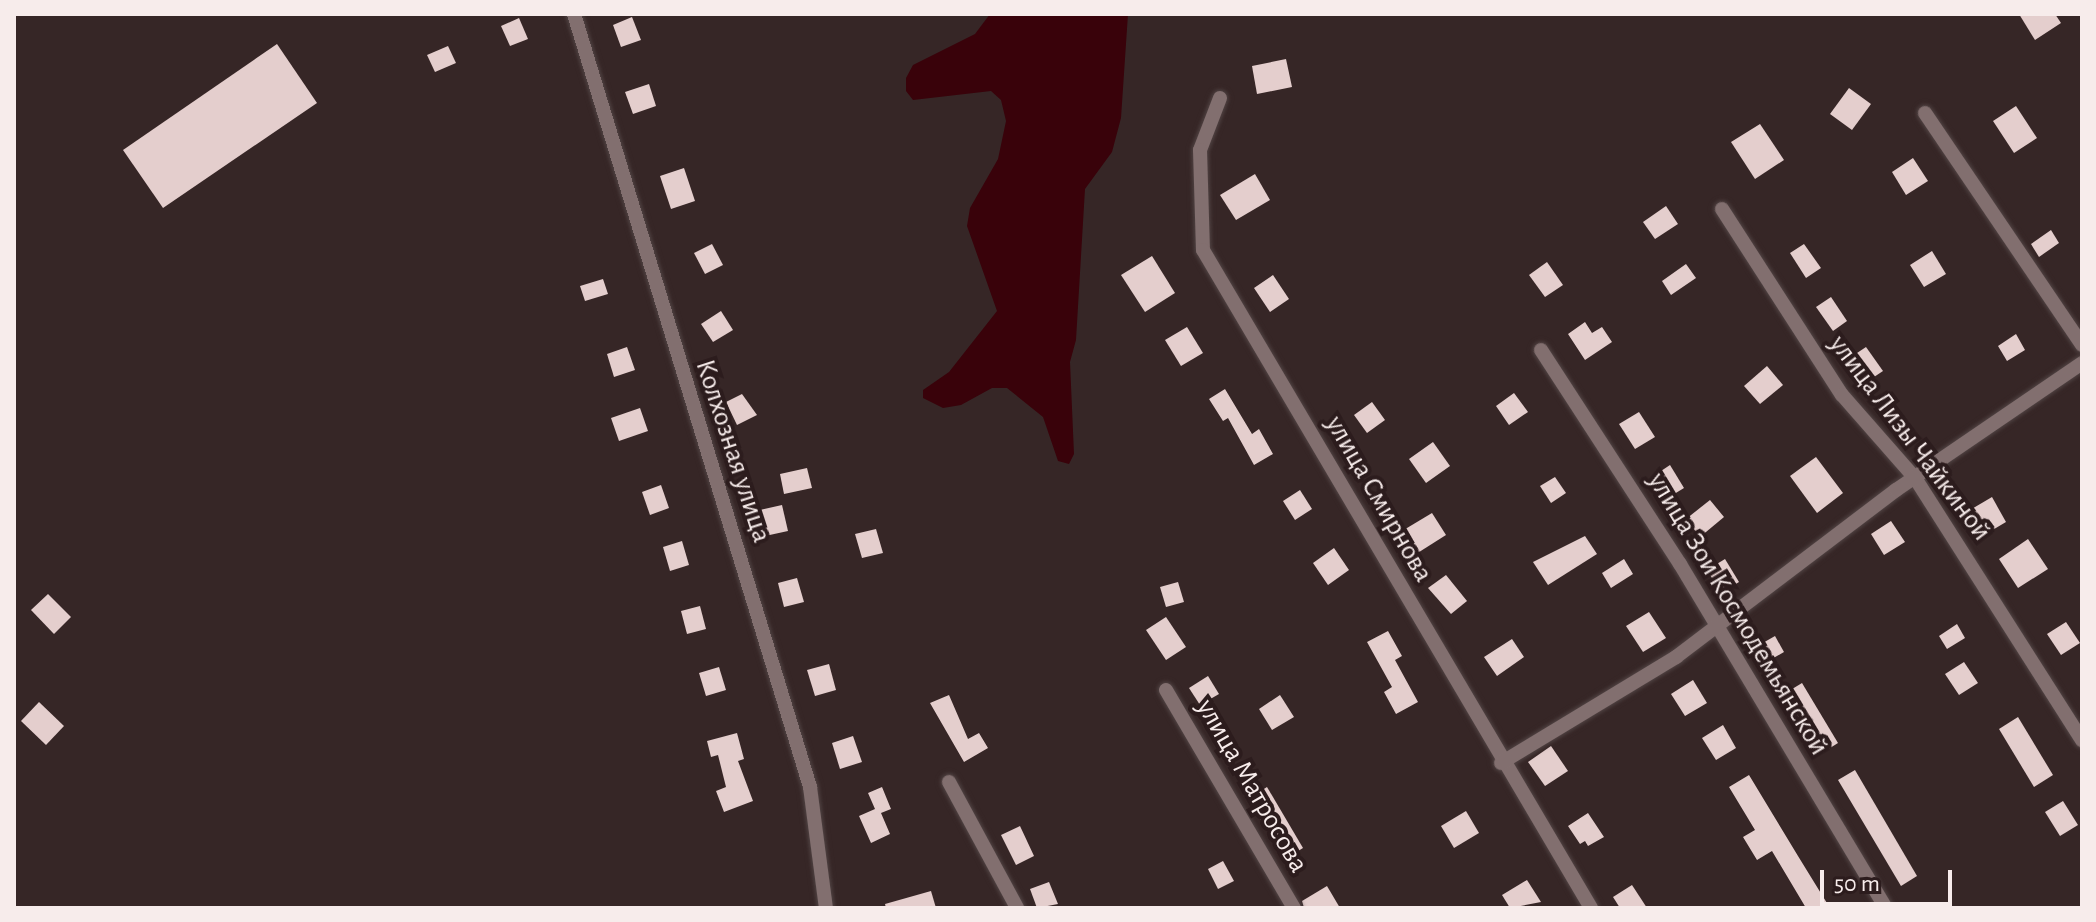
<!DOCTYPE html>
<html>
<head>
<meta charset="utf-8">
<style>
	body { margin:0 }
	#map { position:relative; width:2096px; height:922px; overflow:hidden; background:#362626; font-family:"Alegreya Sans",sans-serif }
	div>[style] { position:absolute }
	[style*='--x'] { left:calc(var(--x)*1px); top:calc(var(--y)*1px); width:calc(var(--w)*1px); rotate:calc(var(--a)*1deg) }
	.water>* { inset:0; background:#39020a }
	.building>* { inset:0; background:#e4cecd }
	.roads { filter:drop-shadow(0 0 2px #514444) drop-shadow(0 0 2px #514444) }
	.street>* { height:14px; margin:-7px; padding:0 7px; transform-origin:7px; border-radius:7px; background:#826f6f }
	span { translate:-50% -50%; white-space:nowrap; text-align:center; line-height:1.15; -webkit-text-stroke:8px #2c1c1d; paint-order:stroke }
	.street-label { font-size:28px; color:#f7eceb }
	.frame { position:absolute; inset:0; border:16px solid #f7eceb; pointer-events:none }
	.scale { position:absolute; left:1820px; top:870px; width:132px; height:36px; box-sizing:border-box; border:4px solid #f7eceb; border-top:0; padding-left:10px; font-size:24px; line-height:28px; white-space:nowrap; color:#f7eceb; -webkit-text-stroke:6px #2c1c1d; paint-order:stroke }
</style>
</head>
<body>
<div id="map">
	<div class="water">
		<i style="clip-path:polygon(990px 14px,1128px 14px,1121px 118px,1112px 152px,1085px 189px,1076px 340px,1070px 362px,1074px 454px,1069px 464px,1058px 461px,1043px 417px,1007px 388px,992px 388px,961px 405px,943px 408px,923px 398px,923px 390px,949px 372px,997px 311px,967px 226px,970px 208px,998px 159px,1006px 121px,1001px 100px,991px 91px,913px 100px,906px 91px,906px 78px,913px 65px,975px 34px)"></i>
	</div>
	<div class="building">
		<i style="clip-path:polygon(2019px 14px,2055px 14px,2061px 23px,2035px 40px)"></i>
		<i style="clip-path:polygon(632px 17px,641px 40px,621px 47px,613px 25px)"></i>
		<i style="clip-path:polygon(519px 18px,528px 39px,510px 46px,501px 26px)"></i>
		<i style="clip-path:polygon(277px 44px,317px 103px,163px 208px,123px 150px)"></i>
		<i style="clip-path:polygon(448px 46px,456px 63px,435px 72px,427px 55px)"></i>
		<i style="clip-path:polygon(1286px 59px,1292px 87px,1257px 94px,1252px 66px)"></i>
		<i style="clip-path:polygon(649px 84px,656px 106px,633px 114px,625px 92px)"></i>
		<i style="clip-path:polygon(1849px 88px,1871px 104px,1852px 130px,1830px 114px)"></i>
		<i style="clip-path:polygon(2016px 106px,2037px 138px,2014px 153px,1993px 121px)"></i>
		<i style="clip-path:polygon(1760px 124px,1784px 160px,1755px 179px,1731px 142px)"></i>
		<i style="clip-path:polygon(1913px 158px,1928px 181px,1906px 195px,1892px 172px)"></i>
		<i style="clip-path:polygon(684px 168px,695px 201px,671px 209px,660px 176px)"></i>
		<i style="clip-path:polygon(1255px 174px,1270px 200px,1236px 220px,1220px 195px)"></i>
		<i style="clip-path:polygon(1666px 206px,1678px 224px,1655px 239px,1643px 222px)"></i>
		<i style="clip-path:polygon(2051px 230px,2059px 243px,2039px 257px,2031px 244px)"></i>
		<i style="clip-path:polygon(712px 244px,723px 265px,705px 274px,694px 253px)"></i>
		<i style="clip-path:polygon(1804px 244px,1821px 268px,1806px 278px,1790px 253px)"></i>
		<i style="clip-path:polygon(1932px 251px,1946px 274px,1924px 287px,1910px 265px)"></i>
		<i style="clip-path:polygon(1152px 256px,1175px 293px,1145px 312px,1121px 275px)"></i>
		<i style="clip-path:polygon(1547px 262px,1563px 285px,1545px 297px,1529px 275px)"></i>
		<i style="clip-path:polygon(1686px 264px,1696px 278px,1671px 295px,1662px 281px)"></i>
		<i style="clip-path:polygon(1273px 275px,1289px 299px,1270px 312px,1254px 288px)"></i>
		<i style="clip-path:polygon(603px 279px,608px 294px,585px 301px,580px 286px)"></i>
		<i style="clip-path:polygon(1831px 297px,1847px 321px,1833px 331px,1816px 307px)"></i>
		<i style="clip-path:polygon(721px 311px,733px 330px,713px 342px,701px 324px)"></i>
		<i style="clip-path:polygon(1585px 322px,1592px 333px,1602px 327px,1612px 342px,1585px 360px,1568px 334px)"></i>
		<i style="clip-path:polygon(1187px 327px,1203px 353px,1181px 366px,1165px 340px)"></i>
		<i style="clip-path:polygon(2016px 334px,2025px 350px,2007px 361px,1998px 346px)"></i>
		<i style="clip-path:polygon(627px 347px,635px 370px,614px 377px,607px 354px)"></i>
		<i style="clip-path:polygon(1866px 347px,1883px 371px,1868px 381px,1851px 357px)"></i>
		<i style="clip-path:polygon(1767px 366px,1783px 385px,1760px 404px,1744px 386px)"></i>
		<i style="clip-path:polygon(1225px 389px,1252px 434px,1259px 429px,1273px 454px,1254px 465px,1228px 418px,1223px 421px,1209px 399px)"></i>
		<i style="clip-path:polygon(1514px 393px,1528px 412px,1509px 425px,1496px 406px)"></i>
		<i style="clip-path:polygon(742px 394px,757px 415px,737px 425px,726px 402px)"></i>
		<i style="clip-path:polygon(1372px 402px,1385px 420px,1367px 433px,1354px 415px)"></i>
		<i style="clip-path:polygon(640px 408px,648px 431px,619px 441px,611px 418px)"></i>
		<i style="clip-path:polygon(1639px 412px,1655px 437px,1635px 449px,1619px 424px)"></i>
		<i style="clip-path:polygon(1433px 442px,1450px 466px,1426px 483px,1409px 459px)"></i>
		<i style="clip-path:polygon(1816px 457px,1843px 493px,1817px 513px,1790px 476px)"></i>
		<i style="clip-path:polygon(1670px 465px,1684px 488px,1666px 499px,1652px 477px)"></i>
		<i style="clip-path:polygon(807px 468px,812px 488px,784px 494px,780px 474px)"></i>
		<i style="clip-path:polygon(1555px 477px,1566px 493px,1551px 503px,1540px 486px)"></i>
		<i style="clip-path:polygon(661px 485px,669px 508px,650px 515px,642px 492px)"></i>
		<i style="clip-path:polygon(1300px 490px,1312px 509px,1295px 520px,1283px 501px)"></i>
		<i style="clip-path:polygon(1992px 497px,2006px 522px,1984px 535px,1970px 510px)"></i>
		<i style="clip-path:polygon(1710px 500px,1724px 517px,1700px 537px,1686px 519px)"></i>
		<i style="clip-path:polygon(782px 505px,788px 531px,765px 536px,760px 510px)"></i>
		<i style="clip-path:polygon(1432px 513px,1446px 535px,1416px 554px,1402px 531px)"></i>
		<i style="clip-path:polygon(1891px 521px,1905px 542px,1884px 555px,1871px 534px)"></i>
		<i style="clip-path:polygon(876px 529px,883px 553px,862px 558px,855px 534px)"></i>
		<i style="clip-path:polygon(1585px 536px,1597px 554px,1548px 585px,1533px 562px)"></i>
		<i style="clip-path:polygon(2028px 539px,2048px 569px,2018px 588px,1999px 559px)"></i>
		<i style="clip-path:polygon(682px 541px,689px 565px,670px 571px,663px 547px)"></i>
		<i style="clip-path:polygon(1334px 548px,1349px 570px,1328px 585px,1313px 563px)"></i>
		<i style="clip-path:polygon(1624px 559px,1633px 574px,1611px 588px,1602px 573px)"></i>
		<i style="clip-path:polygon(1725px 559px,1739px 582px,1721px 593px,1707px 570px)"></i>
		<i style="clip-path:polygon(1446px 575px,1467px 601px,1451px 614px,1428px 588px)"></i>
		<i style="clip-path:polygon(797px 578px,804px 602px,784px 607px,778px 583px)"></i>
		<i style="clip-path:polygon(1178px 582px,1184px 602px,1166px 607px,1160px 587px)"></i>
		<i style="clip-path:polygon(48px 594px,71px 617px,54px 634px,31px 610px)"></i>
		<i style="clip-path:polygon(700px 606px,706px 629px,687px 634px,681px 611px)"></i>
		<i style="clip-path:polygon(1649px 612px,1666px 638px,1643px 652px,1626px 626px)"></i>
		<i style="clip-path:polygon(1166px 617px,1186px 647px,1166px 660px,1146px 630px)"></i>
		<i style="clip-path:polygon(2066px 622px,2080px 643px,2061px 655px,2047px 634px)"></i>
		<i style="clip-path:polygon(1957px 624px,1965px 638px,1947px 649px,1939px 636px)"></i>
		<i style="clip-path:polygon(1388px 631px,1402px 656px,1395px 660px,1418px 702px,1396px 714px,1384px 692px,1392px 687px,1367px 642px)"></i>
		<i style="clip-path:polygon(1775px 636px,1784px 652px,1763px 664px,1754px 648px)"></i>
		<i style="clip-path:polygon(1512px 639px,1524px 657px,1497px 676px,1484px 657px)"></i>
		<i style="clip-path:polygon(1964px 662px,1978px 683px,1959px 695px,1945px 674px)"></i>
		<i style="clip-path:polygon(829px 664px,836px 690px,815px 696px,807px 670px)"></i>
		<i style="clip-path:polygon(719px 667px,726px 690px,706px 696px,699px 673px)"></i>
		<i style="clip-path:polygon(1208px 676px,1219px 694px,1200px 705px,1189px 688px)"></i>
		<i style="clip-path:polygon(1693px 680px,1707px 703px,1685px 716px,1671px 694px)"></i>
		<i style="clip-path:polygon(1802px 683px,1838px 743px,1822px 753px,1784px 694px)"></i>
		<i style="clip-path:polygon(949px 695px,968px 739px,979px 733px,988px 748px,964px 762px,930px 703px)"></i>
		<i style="clip-path:polygon(1280px 695px,1294px 717px,1272px 730px,1259px 709px)"></i>
		<i style="clip-path:polygon(39px 702px,64px 726px,46px 745px,21px 721px)"></i>
		<i style="clip-path:polygon(2018px 717px,2053px 775px,2034px 787px,1999px 729px)"></i>
		<i style="clip-path:polygon(1723px 725px,1736px 748px,1716px 760px,1702px 738px)"></i>
		<i style="clip-path:polygon(737px 733px,744px 759px,738px 761px,753px 801px,724px 812px,716px 791px,726px 787px,718px 755px,711px 757px,707px 741px)"></i>
		<i style="clip-path:polygon(853px 736px,862px 762px,840px 769px,832px 743px)"></i>
		<i style="clip-path:polygon(1551px 746px,1568px 771px,1545px 786px,1528px 762px)"></i>
		<i style="clip-path:polygon(1855px 770px,1917px 876px,1901px 886px,1838px 780px)"></i>
		<i style="clip-path:polygon(1749px 775px,1798px 856px,1830px 908px,1806px 908px,1772px 851px,1757px 860px,1743px 837px,1755px 830px,1729px 787px)"></i>
		<i style="clip-path:polygon(882px 787px,891px 809px,881px 813px,890px 834px,871px 843px,859px 816px,875px 809px,868px 793px)"></i>
		<i style="clip-path:polygon(1267px 787px,1303px 848px,1285px 859px,1248px 799px)"></i>
		<i style="clip-path:polygon(2063px 801px,2078px 825px,2060px 836px,2045px 812px)"></i>
		<i style="clip-path:polygon(1466px 811px,1479px 833px,1454px 848px,1441px 826px)"></i>
		<i style="clip-path:polygon(1588px 813px,1604px 837px,1588px 846px,1585px 841px,1580px 844px,1568px 826px)"></i>
		<i style="clip-path:polygon(1020px 826px,1034px 856px,1016px 865px,1001px 835px)"></i>
		<i style="clip-path:polygon(1223px 861px,1234px 881px,1218px 889px,1208px 869px)"></i>
		<i style="clip-path:polygon(1527px 880px,1541px 902px,1510px 908px,1502px 895px)"></i>
		<i style="clip-path:polygon(1049px 882px,1058px 904px,1037px 908px,1030px 889px)"></i>
		<i style="clip-path:polygon(1632px 885px,1647px 908px,1620px 908px,1613px 897px)"></i>
		<i style="clip-path:polygon(1327px 886px,1340px 908px,1304px 908px,1302px 901px)"></i>
		<i style="clip-path:polygon(931px 891px,936px 908px,886px 908px,885px 904px)"></i>
	</div>
	<div class="roads">
		<div class="street">
			<i style="--x:574;--y:14;--w:808;--a:73.02"></i>
			<i style="--x:810;--y:787;--w:122;--a:82.5"></i>
			<i style="--x:1220;--y:98;--w:56;--a:111"></i>
			<i style="--x:1200;--y:150;--w:100;--a:88.3"></i>
			<i style="--x:1203;--y:250;--w:764;--a:59.47"></i>
			<i style="--x:1925;--y:113;--w:280;--a:55.9"></i>
			<i style="--x:1722;--y:209;--w:221;--a:57.2"></i>
			<i style="--x:1842;--y:395;--w:111;--a:48.7"></i>
			<i style="--x:1915;--y:478;--w:311;--a:57.5"></i>
			<i style="--x:1541;--y:350;--w:255;--a:57"></i>
			<i style="--x:1680;--y:564;--w:401;--a:59.1"></i>
			<i style="--x:1166;--y:690;--w:253;--a:59.6"></i>
			<i style="--x:1501;--y:763;--w:205;--a:-31.2"></i>
			<i style="--x:1676;--y:657;--w:276;--a:-37.2"></i>
			<i style="--x:1896;--y:490;--w:225;--a:-34.3"></i>
			<i style="--x:949;--y:782;--w:143;--a:61.6"></i>
		</div>
	</div>
	<div class="street-label">
		<span style="left:1910px;top:438px;rotate:53deg">улица Лизы Чайкиной</span>
		<span style="left:733px;top:451px;rotate:72deg">Колхозная улица</span>
		<span style="left:1379px;top:499px;rotate:60deg">улица Смирнова</span>
		<span style="left:1738px;top:614px;rotate:59deg">улица Зои Космодемьянской</span>
		<span style="left:1252px;top:786px;rotate:60deg">улица Матросова</span>
	</div>
	<div class="frame"></div>
	<div class="scale">50 m</div>
</div>
</body>
</html>
